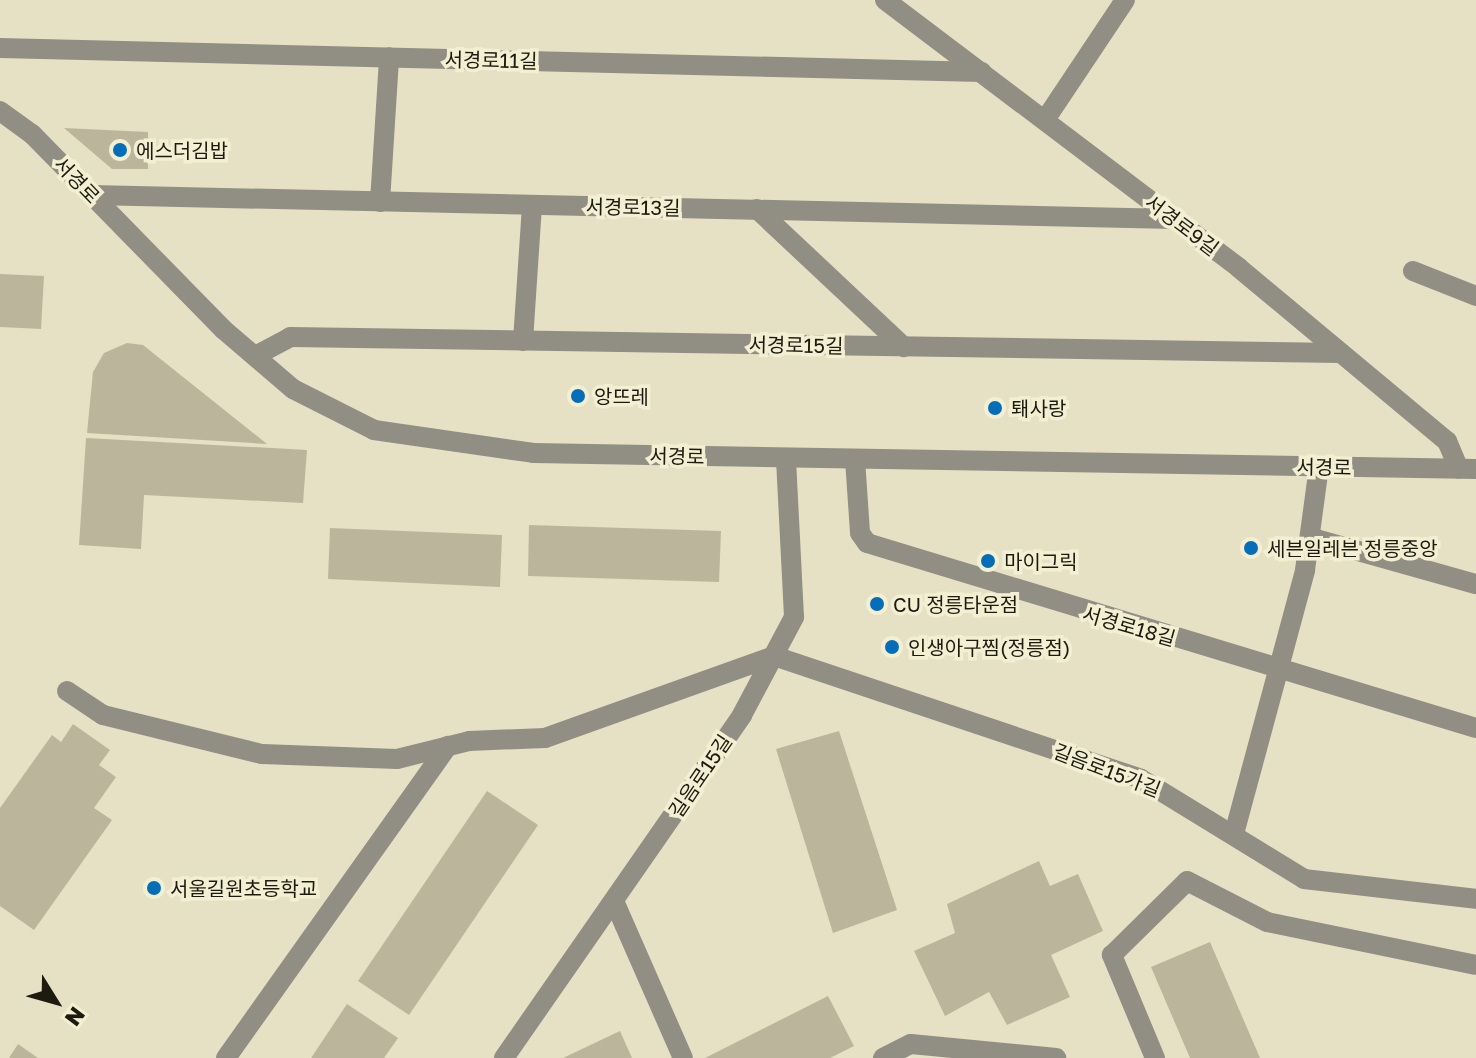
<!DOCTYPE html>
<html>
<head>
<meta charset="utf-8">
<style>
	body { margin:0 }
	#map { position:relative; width:1476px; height:1058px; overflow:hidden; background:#e6e1c5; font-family:"Golos Text","Noto Sans KR",sans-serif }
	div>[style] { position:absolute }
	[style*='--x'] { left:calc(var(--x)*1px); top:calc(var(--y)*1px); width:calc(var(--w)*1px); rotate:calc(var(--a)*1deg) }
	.building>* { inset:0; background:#bbb69b }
	.minor>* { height:20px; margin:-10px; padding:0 10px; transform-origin:10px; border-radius:10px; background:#918f84 }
	.dots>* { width:22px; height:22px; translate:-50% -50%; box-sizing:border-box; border:4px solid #f3efd2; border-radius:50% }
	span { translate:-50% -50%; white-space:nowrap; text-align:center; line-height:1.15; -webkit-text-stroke:7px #f3efd2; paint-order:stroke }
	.street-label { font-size:20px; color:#1d1b10 }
	.poi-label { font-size:20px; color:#1d1b10 }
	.left { translate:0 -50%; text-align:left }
	.north { position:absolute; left:16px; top:962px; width:80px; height:80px; -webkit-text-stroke:6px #f3efd2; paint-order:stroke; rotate:127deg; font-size:22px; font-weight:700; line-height:32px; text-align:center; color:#1d1b10 }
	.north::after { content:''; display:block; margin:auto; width:28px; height:36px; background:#1d1b10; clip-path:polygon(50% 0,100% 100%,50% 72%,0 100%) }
</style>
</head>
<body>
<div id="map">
	<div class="building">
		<i style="clip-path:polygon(64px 128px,148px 132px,148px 169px,112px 169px)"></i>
		<i style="clip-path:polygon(0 274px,44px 276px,41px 329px,0 327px)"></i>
		<i style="clip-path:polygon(127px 343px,143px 345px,267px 444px,87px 433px,93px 372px,104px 353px)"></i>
		<i style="clip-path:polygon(86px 438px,307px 450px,303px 503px,144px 495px,141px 549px,79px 545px)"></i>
		<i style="clip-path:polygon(529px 525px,721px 531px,719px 582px,528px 576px)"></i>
		<i style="clip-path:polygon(330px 528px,502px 535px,500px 587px,328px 579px)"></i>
		<i style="clip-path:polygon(73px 724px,110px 750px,99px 765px,116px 777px,94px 808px,112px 820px,34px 930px,0 906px,0 808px,52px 735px,61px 742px)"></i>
		<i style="clip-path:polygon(839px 731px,897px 910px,833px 933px,776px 749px)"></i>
		<i style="clip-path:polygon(487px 791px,538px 825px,409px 1015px,358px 981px)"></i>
		<i style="clip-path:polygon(1039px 861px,1050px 886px,1078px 874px,1103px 931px,1051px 955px,1070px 997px,1007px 1025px,989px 992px,945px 1016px,914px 951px,955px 933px,947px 904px)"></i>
		<i style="clip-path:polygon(1210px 942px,1260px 1058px,1190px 1058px,1151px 967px)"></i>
		<i style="clip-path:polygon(828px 996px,854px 1046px,830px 1058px,705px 1058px)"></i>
		<i style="clip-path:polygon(347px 1004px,398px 1038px,384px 1058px,311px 1058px)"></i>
		<i style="clip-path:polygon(620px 1031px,632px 1058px,563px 1058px)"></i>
		<i style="clip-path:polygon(18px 1044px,38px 1058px,9px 1058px)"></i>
	</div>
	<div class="minor">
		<i style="--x:885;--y:0;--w:444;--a:37.1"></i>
		<i style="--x:1239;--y:268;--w:271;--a:39.8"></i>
		<i style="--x:1447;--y:441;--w:30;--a:67"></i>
		<i style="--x:0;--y:48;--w:982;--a:1.4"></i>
		<i style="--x:0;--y:111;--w:39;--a:36"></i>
		<i style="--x:32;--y:134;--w:274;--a:45.6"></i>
		<i style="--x:224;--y:330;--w:91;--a:40.5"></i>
		<i style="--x:293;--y:389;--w:91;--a:26.8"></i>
		<i style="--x:374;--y:430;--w:161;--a:8.2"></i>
		<i style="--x:533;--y:453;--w:943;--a:0.97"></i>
		<i style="--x:1045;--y:120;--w:144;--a:-56.3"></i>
		<i style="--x:92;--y:195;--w:1082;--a:1.27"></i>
		<i style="--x:380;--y:202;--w:145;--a:-86.4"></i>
		<i style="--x:757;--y:209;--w:202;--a:43.2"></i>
		<i style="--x:1413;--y:271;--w:68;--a:21.6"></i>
		<i style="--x:523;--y:341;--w:136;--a:-86.2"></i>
		<i style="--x:255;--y:356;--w:40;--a:-28"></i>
		<i style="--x:290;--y:337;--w:1051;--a:0.87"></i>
		<i style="--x:855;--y:459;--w:74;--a:86.1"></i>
		<i style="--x:860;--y:533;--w:12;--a:55"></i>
		<i style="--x:867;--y:543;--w:636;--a:16.9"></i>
		<i style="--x:1312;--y:538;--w:170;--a:15.7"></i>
		<i style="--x:67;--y:691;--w:43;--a:33.7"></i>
		<i style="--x:103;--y:715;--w:164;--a:13.8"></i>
		<i style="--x:262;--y:754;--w:135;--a:2.1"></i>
		<i style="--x:397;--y:759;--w:74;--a:-14"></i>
		<i style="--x:469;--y:741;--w:76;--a:-2.3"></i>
		<i style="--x:545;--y:738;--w:243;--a:-19.7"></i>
		<i style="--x:774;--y:656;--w:387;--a:18.5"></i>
		<i style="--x:1141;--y:779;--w:191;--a:31.5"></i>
		<i style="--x:1304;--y:879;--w:173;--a:6.6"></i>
		<i style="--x:1234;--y:834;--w:273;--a:-74.9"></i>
		<i style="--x:1305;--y:570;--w:104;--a:-82.3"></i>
		<i style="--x:614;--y:901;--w:171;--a:66.3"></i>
		<i style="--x:226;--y:1058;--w:383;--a:-54.6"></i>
		<i style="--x:504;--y:1058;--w:417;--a:-55.2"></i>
		<i style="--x:742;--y:715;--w:111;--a:-62"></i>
		<i style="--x:794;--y:617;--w:158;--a:-92.9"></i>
		<i style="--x:883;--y:1058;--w:31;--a:-27"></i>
		<i style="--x:911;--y:1044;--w:146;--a:5.5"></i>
		<i style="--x:1155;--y:1058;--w:112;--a:-112.7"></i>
		<i style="--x:1112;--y:955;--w:105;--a:-44.6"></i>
		<i style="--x:1187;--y:881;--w:90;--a:27.1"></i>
		<i style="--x:1267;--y:922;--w:213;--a:11.6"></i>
	</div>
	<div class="dots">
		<i style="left:120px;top:150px;background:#066eb9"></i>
		<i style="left:578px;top:396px;background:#066eb9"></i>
		<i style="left:995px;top:408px;background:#066eb9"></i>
		<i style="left:1251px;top:548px;background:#066eb9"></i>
		<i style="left:988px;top:561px;background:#066eb9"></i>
		<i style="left:877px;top:604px;background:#066eb9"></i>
		<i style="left:892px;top:647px;background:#066eb9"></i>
		<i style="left:154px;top:888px;background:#066eb9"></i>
	</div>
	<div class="street-label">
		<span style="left:491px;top:60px;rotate:1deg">서경로11길</span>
		<span style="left:77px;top:180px;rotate:46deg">서경로</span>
		<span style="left:633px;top:207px;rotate:1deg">서경로13길</span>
		<span style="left:1182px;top:225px;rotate:37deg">서경로9길</span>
		<span style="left:796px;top:345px;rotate:1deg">서경로15길</span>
		<span style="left:677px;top:456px;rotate:1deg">서경로</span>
		<span style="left:1324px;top:467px;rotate:1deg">서경로</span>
		<span style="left:1129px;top:626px;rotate:16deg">서경로18길</span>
		<span style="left:1107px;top:770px;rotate:21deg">길음로15가길</span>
		<span style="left:700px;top:776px;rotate:-56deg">길음로15길</span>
	</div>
	<div class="poi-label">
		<span class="left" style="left:136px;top:150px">에스더김밥</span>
		<span class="left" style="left:594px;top:396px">앙뜨레</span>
		<span class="left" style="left:1011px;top:408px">퇘사랑</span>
		<span class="left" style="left:1267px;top:548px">세븐일레븐 정릉중앙</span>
		<span class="left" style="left:1004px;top:561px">마이그릭</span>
		<span class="left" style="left:893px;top:604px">CU 정릉타운점</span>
		<span class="left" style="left:908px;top:647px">인생아구찜(정릉점)</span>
		<span class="left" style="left:170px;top:888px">서울길원초등학교</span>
	</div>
	<div class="north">N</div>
</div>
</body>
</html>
